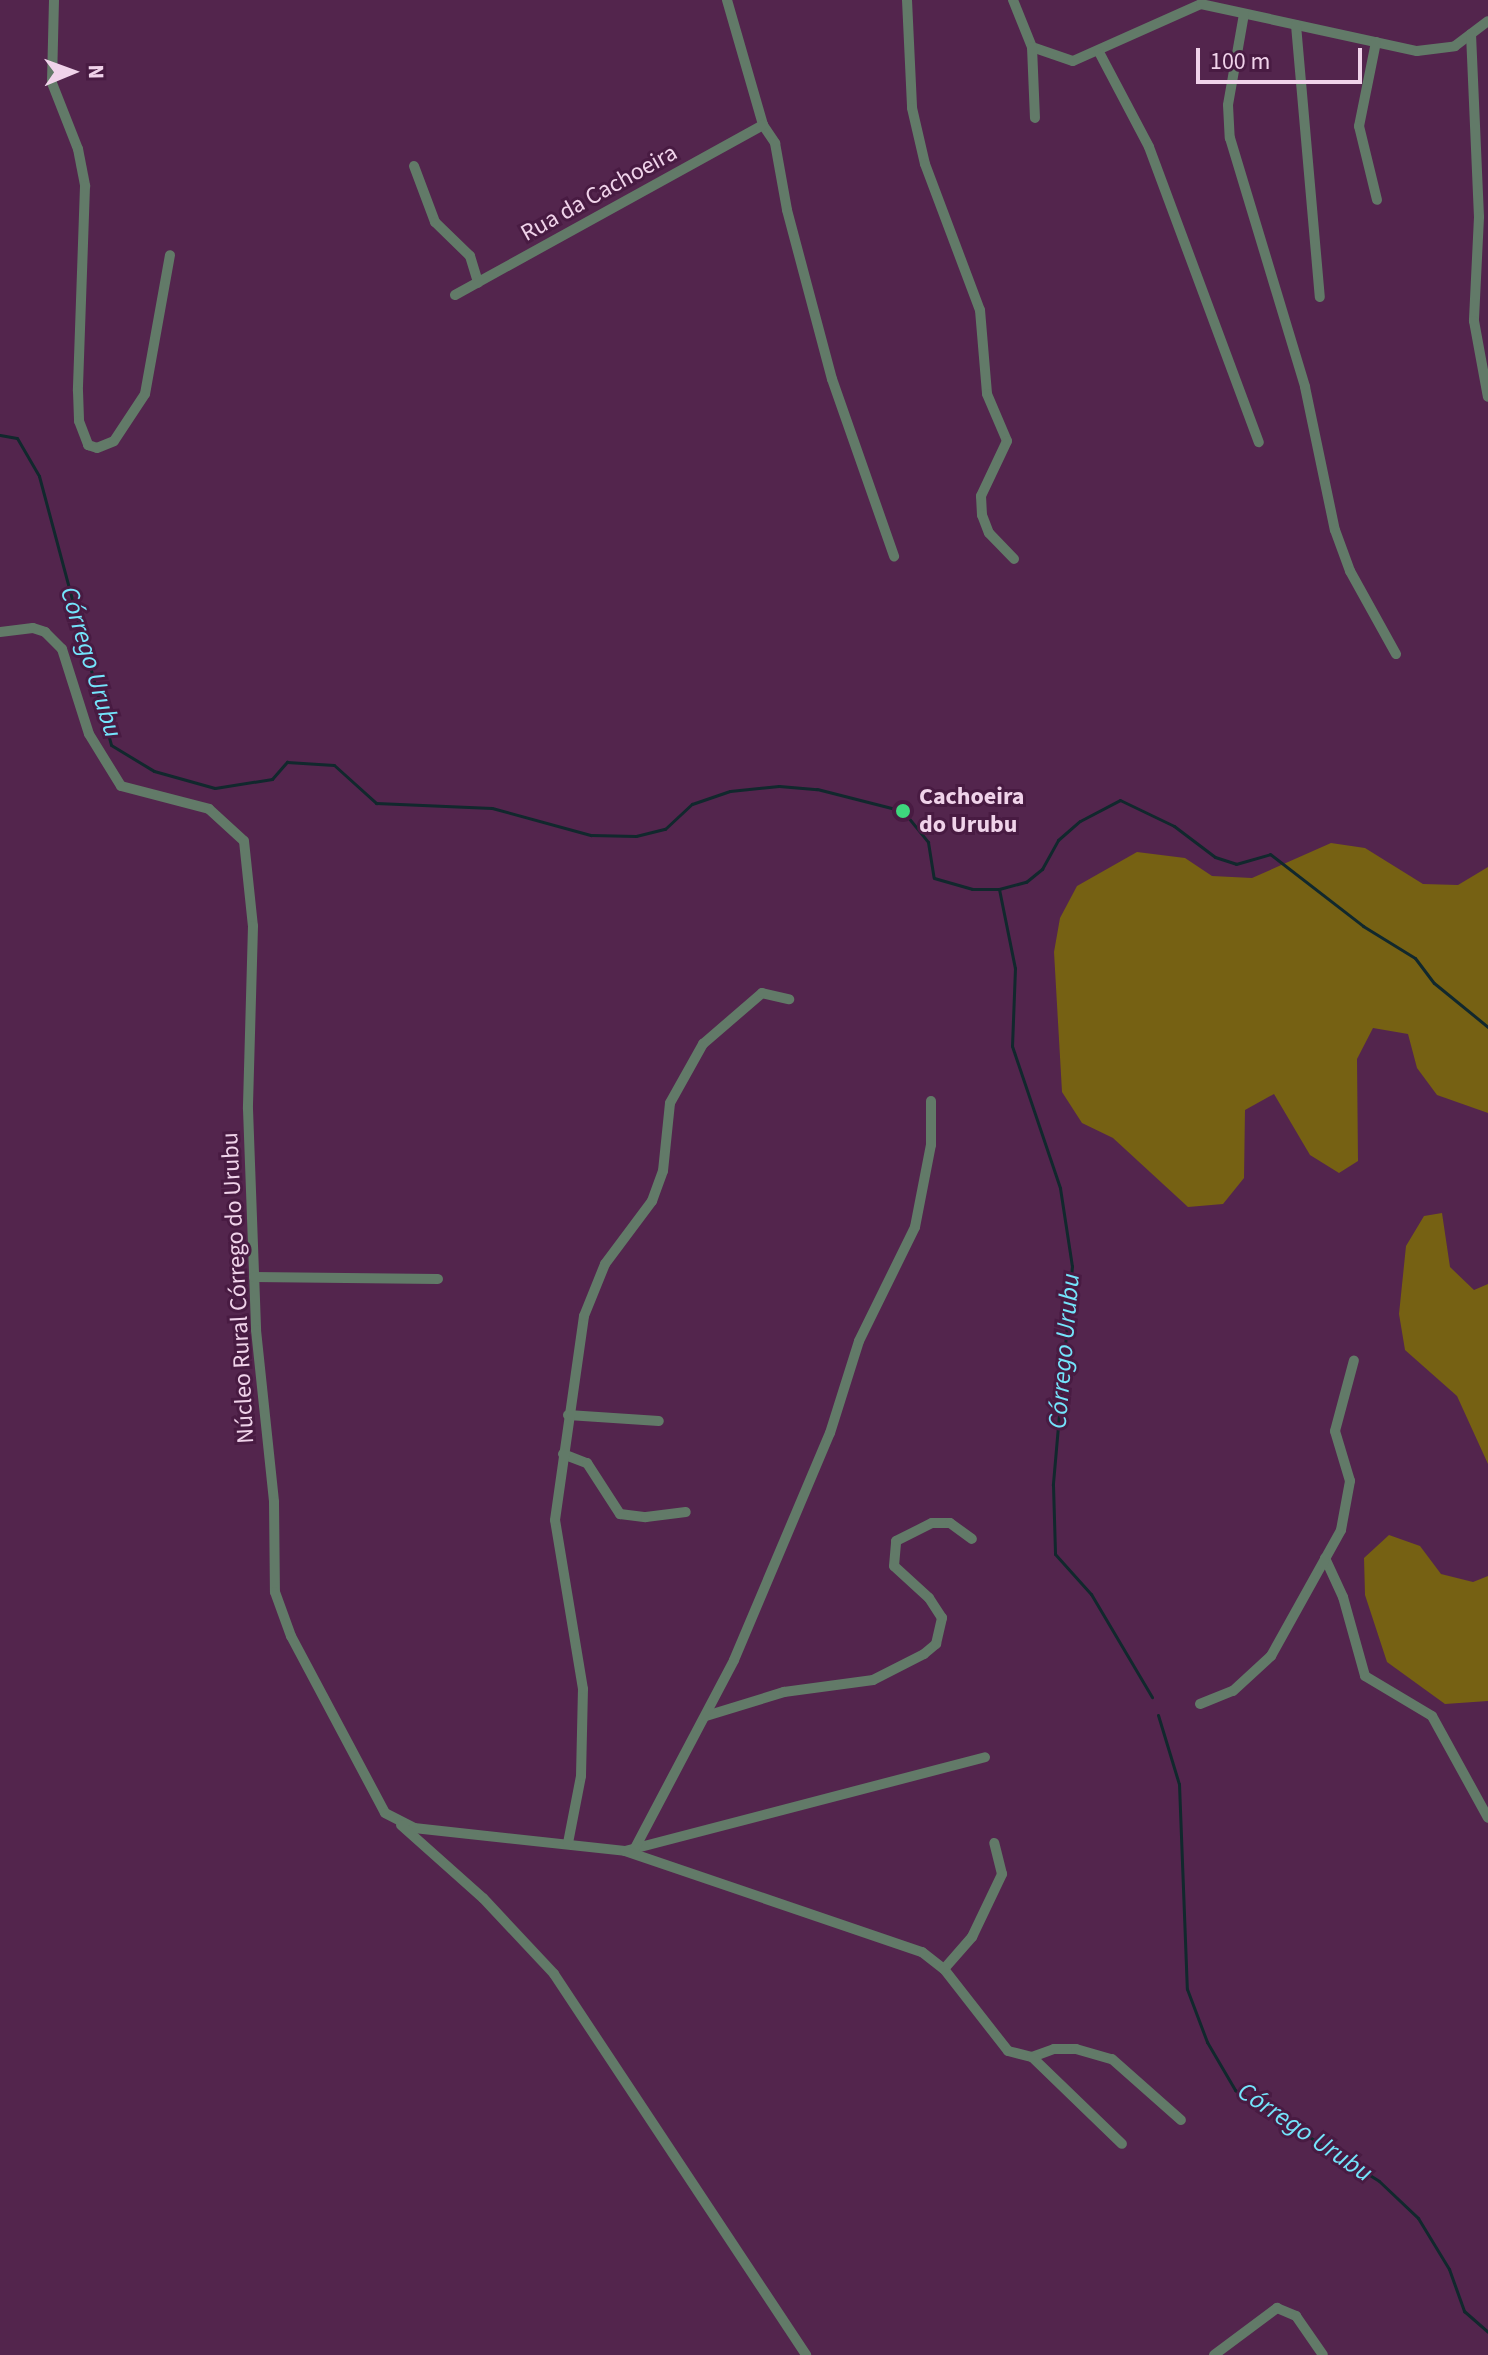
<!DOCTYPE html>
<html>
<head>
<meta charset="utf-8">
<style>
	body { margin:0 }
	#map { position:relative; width:1488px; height:2355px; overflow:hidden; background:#53254d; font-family:"Source Sans 3",sans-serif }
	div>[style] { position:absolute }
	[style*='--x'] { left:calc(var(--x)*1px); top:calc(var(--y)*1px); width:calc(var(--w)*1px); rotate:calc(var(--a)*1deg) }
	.green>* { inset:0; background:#766113 }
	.stream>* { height:3px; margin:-1.5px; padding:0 1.5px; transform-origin:1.5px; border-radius:1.5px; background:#11282d }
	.minor>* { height:10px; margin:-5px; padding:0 5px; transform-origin:5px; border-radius:5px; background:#627a68 }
	.dots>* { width:22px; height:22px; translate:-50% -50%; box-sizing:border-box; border:4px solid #481b42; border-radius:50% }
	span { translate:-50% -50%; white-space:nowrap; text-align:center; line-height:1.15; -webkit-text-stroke:6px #481b42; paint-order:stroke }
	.street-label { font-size:24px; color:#f0d3ea }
	.poi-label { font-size:24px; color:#f0d3ea; font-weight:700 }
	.left { translate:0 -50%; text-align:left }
	.water-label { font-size:26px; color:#74e5fc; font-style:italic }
	.north { position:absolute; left:32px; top:32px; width:80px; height:80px; -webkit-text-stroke:6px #481b42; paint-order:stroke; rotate:89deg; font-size:22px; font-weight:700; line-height:32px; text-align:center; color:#f0d3ea }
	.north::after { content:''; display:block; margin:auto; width:28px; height:36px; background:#f0d3ea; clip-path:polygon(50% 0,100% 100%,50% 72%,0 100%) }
	.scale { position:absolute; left:1196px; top:48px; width:166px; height:36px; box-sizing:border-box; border:4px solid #f0d3ea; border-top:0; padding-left:10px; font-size:24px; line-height:28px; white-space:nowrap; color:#f0d3ea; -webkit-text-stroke:6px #481b42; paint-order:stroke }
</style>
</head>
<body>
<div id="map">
	<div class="green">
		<i style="clip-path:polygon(1331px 843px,1365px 848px,1423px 884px,1458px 885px,1488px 867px,1488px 1113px,1437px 1095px,1417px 1068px,1408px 1034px,1373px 1028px,1357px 1059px,1358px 1161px,1339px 1173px,1310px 1155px,1274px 1094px,1245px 1110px,1244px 1178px,1223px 1204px,1188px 1207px,1113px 1138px,1082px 1123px,1062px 1092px,1054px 952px,1060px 918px,1077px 886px,1137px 852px,1185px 858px,1212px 876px,1252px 878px)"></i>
		<i style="clip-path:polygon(1442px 1213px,1450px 1267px,1474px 1290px,1488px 1284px,1488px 1464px,1457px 1396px,1405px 1350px,1399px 1314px,1406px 1246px,1424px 1216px)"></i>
		<i style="clip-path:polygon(1389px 1535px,1420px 1546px,1441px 1574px,1473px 1582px,1488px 1576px,1488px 1701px,1445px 1704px,1387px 1662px,1365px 1595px,1364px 1558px)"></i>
	</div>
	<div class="stream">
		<i style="--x:0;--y:435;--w:17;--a:10"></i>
		<i style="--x:17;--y:438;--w:44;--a:59.9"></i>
		<i style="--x:39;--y:476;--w:278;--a:75"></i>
		<i style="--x:111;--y:745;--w:50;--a:31.2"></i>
		<i style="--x:154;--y:771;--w:63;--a:15.6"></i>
		<i style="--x:215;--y:788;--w:58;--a:-9"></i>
		<i style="--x:272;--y:779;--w:23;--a:-49"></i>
		<i style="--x:287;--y:762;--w:47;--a:3.7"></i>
		<i style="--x:334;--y:765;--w:57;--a:42.1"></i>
		<i style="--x:376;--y:803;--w:116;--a:2.5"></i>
		<i style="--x:492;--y:808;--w:103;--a:15.3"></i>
		<i style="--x:591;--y:835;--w:45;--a:1.3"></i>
		<i style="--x:636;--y:836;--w:30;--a:-14"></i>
		<i style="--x:665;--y:829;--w:37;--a:-43"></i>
		<i style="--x:692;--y:804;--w:40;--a:-18.9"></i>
		<i style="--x:730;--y:791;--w:49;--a:-5.8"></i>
		<i style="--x:779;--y:786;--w:38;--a:5"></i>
		<i style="--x:817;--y:789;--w:89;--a:14.3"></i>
		<i style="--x:903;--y:811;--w:40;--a:51"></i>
		<i style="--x:928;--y:842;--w:36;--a:81"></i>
		<i style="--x:934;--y:878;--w:40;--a:16"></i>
		<i style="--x:972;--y:889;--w:27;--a:0"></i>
		<i style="--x:999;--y:889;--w:28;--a:-15"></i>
		<i style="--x:1026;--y:882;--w:21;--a:-39"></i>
		<i style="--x:1042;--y:869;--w:33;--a:-61"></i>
		<i style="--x:1058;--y:840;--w:29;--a:-41"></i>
		<i style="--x:1080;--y:821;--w:45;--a:-27.7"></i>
		<i style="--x:1120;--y:800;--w:60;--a:25.7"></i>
		<i style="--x:1174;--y:826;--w:51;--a:37.1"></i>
		<i style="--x:1215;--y:857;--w:22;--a:18"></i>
		<i style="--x:1236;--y:864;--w:35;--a:-16"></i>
		<i style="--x:1270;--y:854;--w:118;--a:37.7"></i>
		<i style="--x:1363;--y:926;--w:61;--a:31.6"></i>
		<i style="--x:1415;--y:958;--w:31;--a:53"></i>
		<i style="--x:1434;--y:983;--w:70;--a:39.2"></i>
		<i style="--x:999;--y:889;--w:81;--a:78.6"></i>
		<i style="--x:1015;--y:968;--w:78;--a:92.2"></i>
		<i style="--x:1012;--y:1046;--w:150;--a:71.3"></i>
		<i style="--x:1060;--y:1188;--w:79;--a:81.3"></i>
		<i style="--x:1072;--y:1266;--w:220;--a:95"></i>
		<i style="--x:1053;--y:1485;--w:69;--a:88.3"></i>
		<i style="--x:1055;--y:1554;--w:54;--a:48"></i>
		<i style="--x:1091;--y:1594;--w:120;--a:59.4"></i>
		<i style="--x:1158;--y:1715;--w:72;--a:73.1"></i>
		<i style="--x:1179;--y:1784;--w:205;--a:87.8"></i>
		<i style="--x:1187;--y:1989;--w:57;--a:69.3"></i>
		<i style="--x:1207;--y:2042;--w:56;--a:59.7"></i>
		<i style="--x:1235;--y:2090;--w:170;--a:32.3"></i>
		<i style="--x:1379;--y:2181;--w:54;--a:43.5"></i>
		<i style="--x:1418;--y:2218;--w:60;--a:58.7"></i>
		<i style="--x:1449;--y:2269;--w:45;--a:70.3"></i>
		<i style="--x:1464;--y:2311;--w:32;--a:41"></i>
	</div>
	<div class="minor">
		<i style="--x:54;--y:0;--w:83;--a:91.4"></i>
		<i style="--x:52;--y:83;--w:71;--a:68.5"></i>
		<i style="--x:78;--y:149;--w:38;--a:79"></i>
		<i style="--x:85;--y:186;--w:205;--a:92"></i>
		<i style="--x:78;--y:391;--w:30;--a:88"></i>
		<i style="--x:79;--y:421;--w:26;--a:69"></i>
		<i style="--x:88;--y:445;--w:9;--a:18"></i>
		<i style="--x:97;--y:448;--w:18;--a:-22"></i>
		<i style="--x:114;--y:441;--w:56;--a:-56.6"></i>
		<i style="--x:145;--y:394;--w:141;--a:-79.8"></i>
		<i style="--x:727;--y:0;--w:130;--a:73.9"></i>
		<i style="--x:763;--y:125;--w:22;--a:56"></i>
		<i style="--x:775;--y:143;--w:68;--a:79.8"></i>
		<i style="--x:787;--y:210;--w:175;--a:75.1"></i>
		<i style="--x:832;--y:379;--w:188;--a:70.7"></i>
		<i style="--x:907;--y:0;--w:108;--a:87.3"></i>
		<i style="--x:912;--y:108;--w:57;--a:76.9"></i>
		<i style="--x:925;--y:164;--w:156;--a:69.4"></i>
		<i style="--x:980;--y:310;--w:84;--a:85.2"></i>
		<i style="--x:987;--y:394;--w:51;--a:66.9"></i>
		<i style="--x:1007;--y:441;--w:61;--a:115.3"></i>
		<i style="--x:981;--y:496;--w:19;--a:87"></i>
		<i style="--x:982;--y:515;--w:19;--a:69"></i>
		<i style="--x:989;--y:533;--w:36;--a:46"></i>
		<i style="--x:1013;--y:0;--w:51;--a:68"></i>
		<i style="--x:1032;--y:47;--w:43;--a:18.9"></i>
		<i style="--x:1073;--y:61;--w:140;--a:-24"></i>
		<i style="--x:1201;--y:4;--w:221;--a:12.3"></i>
		<i style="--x:1417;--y:51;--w:38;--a:-7"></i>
		<i style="--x:1455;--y:46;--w:41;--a:-37.1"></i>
		<i style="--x:1244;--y:14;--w:92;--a:100"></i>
		<i style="--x:1228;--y:105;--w:33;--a:87"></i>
		<i style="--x:1230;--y:138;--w:260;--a:73.2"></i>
		<i style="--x:1305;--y:387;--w:146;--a:78.2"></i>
		<i style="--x:1335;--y:530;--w:44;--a:69.9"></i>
		<i style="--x:1350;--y:571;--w:95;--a:61"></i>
		<i style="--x:1296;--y:25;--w:273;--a:85"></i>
		<i style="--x:1471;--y:34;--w:183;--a:87.5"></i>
		<i style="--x:1479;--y:217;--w:104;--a:92.8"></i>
		<i style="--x:1474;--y:321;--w:77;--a:79.6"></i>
		<i style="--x:1376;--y:42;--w:86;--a:101.4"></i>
		<i style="--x:1359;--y:126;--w:76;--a:76.3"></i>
		<i style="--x:1032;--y:47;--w:71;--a:87.6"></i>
		<i style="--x:1099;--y:52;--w:107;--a:62.2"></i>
		<i style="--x:1149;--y:147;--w:315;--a:69.6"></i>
		<i style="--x:414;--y:166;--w:60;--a:69.4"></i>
		<i style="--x:435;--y:222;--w:49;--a:44.2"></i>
		<i style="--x:470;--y:256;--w:28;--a:73"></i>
		<i style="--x:455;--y:295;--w:352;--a:-28.9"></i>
		<i style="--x:0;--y:632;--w:33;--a:-7"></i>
		<i style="--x:33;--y:628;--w:13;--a:18"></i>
		<i style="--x:45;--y:632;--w:24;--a:45"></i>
		<i style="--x:62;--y:649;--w:89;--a:72.4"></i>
		<i style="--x:89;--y:734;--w:61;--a:58.4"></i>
		<i style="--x:121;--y:786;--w:91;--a:14.6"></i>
		<i style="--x:209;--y:809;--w:47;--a:42.4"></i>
		<i style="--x:244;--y:841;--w:85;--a:84"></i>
		<i style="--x:253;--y:926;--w:183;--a:91.6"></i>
		<i style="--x:248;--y:1109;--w:221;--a:87.9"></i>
		<i style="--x:256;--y:1330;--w:173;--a:84"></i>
		<i style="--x:274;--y:1502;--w:90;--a:89.4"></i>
		<i style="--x:275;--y:1592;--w:47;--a:70"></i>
		<i style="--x:291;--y:1636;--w:200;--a:62"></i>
		<i style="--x:385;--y:1813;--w:33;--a:27"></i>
		<i style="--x:414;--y:1828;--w:212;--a:6.2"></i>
		<i style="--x:625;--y:1851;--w:372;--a:-14.6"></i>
		<i style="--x:254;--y:1277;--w:184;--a:0.6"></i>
		<i style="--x:568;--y:1415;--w:91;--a:3.8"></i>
		<i style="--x:563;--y:1454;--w:26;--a:21"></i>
		<i style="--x:587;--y:1463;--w:61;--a:57.1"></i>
		<i style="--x:620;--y:1514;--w:26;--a:7"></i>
		<i style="--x:646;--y:1517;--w:40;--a:-7.1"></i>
		<i style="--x:1325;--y:1558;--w:43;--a:65.2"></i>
		<i style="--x:1343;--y:1597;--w:82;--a:74.4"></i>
		<i style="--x:1365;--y:1676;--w:78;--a:30.8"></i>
		<i style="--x:1432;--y:1716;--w:116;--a:61.2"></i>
		<i style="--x:1200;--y:1704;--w:35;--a:-22"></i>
		<i style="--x:1233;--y:1691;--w:52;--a:-42.6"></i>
		<i style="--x:1271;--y:1656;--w:144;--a:-60.9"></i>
		<i style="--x:1341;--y:1530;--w:50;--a:-79.6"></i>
		<i style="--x:1350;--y:1481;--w:52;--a:-106.7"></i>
		<i style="--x:1335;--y:1431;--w:73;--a:-75"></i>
		<i style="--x:706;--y:1716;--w:82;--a:-17.1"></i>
		<i style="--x:784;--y:1692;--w:90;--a:-7.7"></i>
		<i style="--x:873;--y:1680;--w:57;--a:-27"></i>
		<i style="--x:924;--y:1654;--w:16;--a:-40"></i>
		<i style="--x:936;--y:1644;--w:27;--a:-77"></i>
		<i style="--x:942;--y:1618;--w:24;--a:-123"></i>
		<i style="--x:929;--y:1598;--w:47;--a:-137.6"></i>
		<i style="--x:894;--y:1566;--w:25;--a:-85"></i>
		<i style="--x:896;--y:1541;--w:40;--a:-26.6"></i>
		<i style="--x:932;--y:1523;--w:18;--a:0"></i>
		<i style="--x:950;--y:1523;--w:27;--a:36"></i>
		<i style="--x:401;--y:1825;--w:110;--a:41.7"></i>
		<i style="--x:483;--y:1898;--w:104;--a:46.9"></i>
		<i style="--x:554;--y:1974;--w:457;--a:56.5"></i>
		<i style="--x:568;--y:1843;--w:68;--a:-79"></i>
		<i style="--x:581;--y:1776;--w:87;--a:-88.7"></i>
		<i style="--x:583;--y:1689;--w:171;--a:-99.4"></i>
		<i style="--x:555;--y:1520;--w:206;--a:-81.9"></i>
		<i style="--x:584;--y:1316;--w:56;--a:-68"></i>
		<i style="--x:605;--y:1264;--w:79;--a:-53.3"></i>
		<i style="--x:652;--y:1201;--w:32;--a:-70"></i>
		<i style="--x:663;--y:1171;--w:68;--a:-84.1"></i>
		<i style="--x:670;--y:1103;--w:68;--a:-60.8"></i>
		<i style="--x:703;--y:1044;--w:78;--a:-40.8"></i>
		<i style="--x:762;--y:993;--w:28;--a:13"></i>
		<i style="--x:635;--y:1848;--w:212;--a:-62.2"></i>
		<i style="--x:734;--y:1660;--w:246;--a:-67.1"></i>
		<i style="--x:830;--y:1433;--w:96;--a:-72.5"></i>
		<i style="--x:859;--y:1341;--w:127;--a:-63.8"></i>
		<i style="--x:915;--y:1227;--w:84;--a:-79"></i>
		<i style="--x:931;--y:1145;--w:44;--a:-90"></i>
		<i style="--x:625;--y:1851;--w:314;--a:18.8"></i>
		<i style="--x:922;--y:1952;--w:28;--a:38"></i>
		<i style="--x:944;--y:1969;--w:104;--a:52"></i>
		<i style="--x:1008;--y:2051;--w:25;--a:14"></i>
		<i style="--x:1032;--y:2057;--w:23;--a:-20"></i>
		<i style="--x:1054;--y:2049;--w:22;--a:0"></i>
		<i style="--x:1076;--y:2049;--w:37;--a:16"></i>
		<i style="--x:1112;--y:2059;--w:92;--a:41.5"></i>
		<i style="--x:944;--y:1969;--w:43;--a:-48.8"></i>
		<i style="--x:972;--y:1937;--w:70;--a:-64.5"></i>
		<i style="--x:1002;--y:1874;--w:32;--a:-104"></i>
		<i style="--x:1032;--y:2057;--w:125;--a:44"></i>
		<i style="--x:1214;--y:2355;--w:79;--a:-36.7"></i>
		<i style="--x:1277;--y:2308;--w:21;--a:23"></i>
		<i style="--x:1296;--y:2316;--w:47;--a:55.3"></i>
	</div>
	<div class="dots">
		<i style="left:903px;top:811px;background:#3ed77d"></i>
	</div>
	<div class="street-label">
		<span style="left:599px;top:193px;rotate:-29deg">Rua da Cachoeira</span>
		<span style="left:238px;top:1288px;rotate:-93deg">Núcleo Rural Córrego do Urubu</span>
	</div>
	<div class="poi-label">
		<span class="left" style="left:919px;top:811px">Cachoeira<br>do Urubu</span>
	</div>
	<div class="water-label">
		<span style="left:91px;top:662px;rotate:73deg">Córrego Urubu</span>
		<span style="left:1064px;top:1351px;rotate:-85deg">Córrego Urubu</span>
		<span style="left:1305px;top:2132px;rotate:34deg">Córrego Urubu</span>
	</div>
	<div class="north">N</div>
	<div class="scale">100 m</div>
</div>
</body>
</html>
